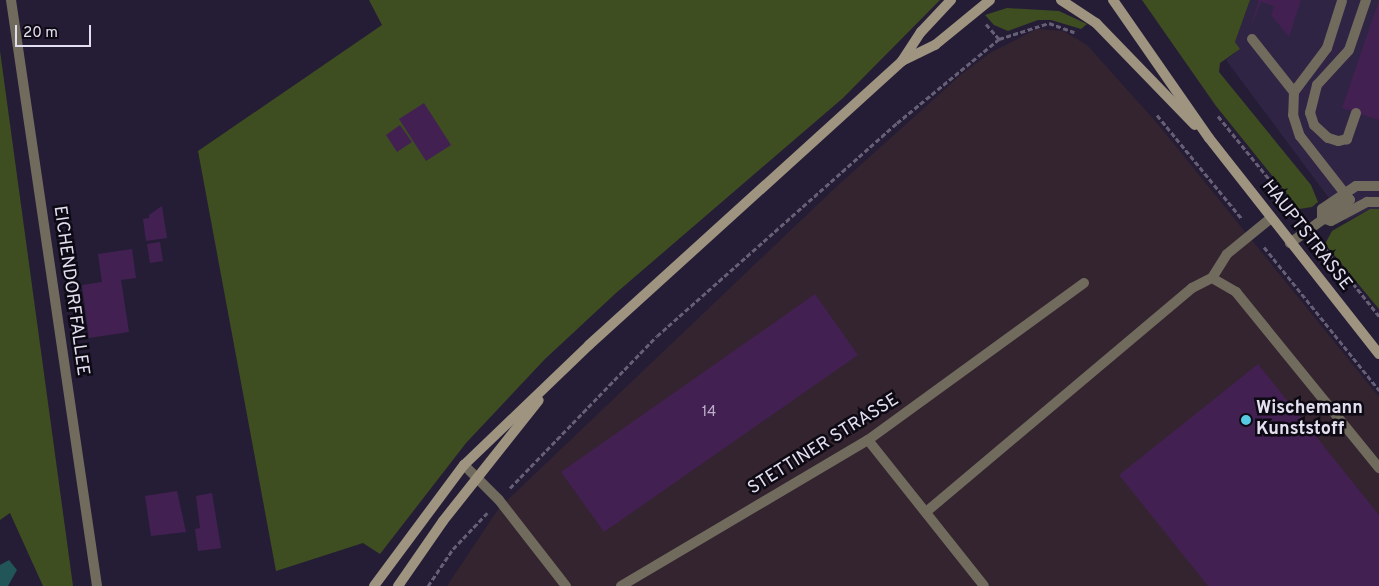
<!DOCTYPE html>
<html>
<head>
<meta charset="utf-8">
<style>
	body { margin:0 }
	#map { position:relative; width:1379px; height:586px; overflow:hidden; background:#251d36; font-family:Overpass,sans-serif }
	div>[style] { position:absolute }
	[style*='--x'] { left:calc(var(--x)*1px); top:calc(var(--y)*1px); width:calc(var(--w)*1px); rotate:calc(var(--a)*1deg) }
	.commercial>* { inset:0; background:#33242f }
	.built>* { inset:0; background:#2f2443 }
	.green>* { inset:0; background:#3e4e21 }
	.water>* { inset:0; background:#215557 }
	.building>* { inset:0; background:#422152 }
	.path>* { height:3px; margin-top:-1.5px; transform-origin:0; background:repeating-linear-gradient(90deg,#665f75 0 5px,transparent 0 7.5px) }
	.lane>* { height:10px; margin:-5px; padding:0 5px; transform-origin:5px; border-radius:5px; background:#716b5e }
	.street>* { height:10px; margin:-5px; padding:0 5px; transform-origin:5px; border-radius:5px; background:#716b5e }
	.secondary>* { height:10px; margin:-5px; padding:0 5px; transform-origin:5px; border-radius:5px; background:#9e9480 }
	.dots>* { width:14px; height:14px; translate:-50% -50%; box-sizing:border-box; border:2px solid #0d0a14; border-radius:50% }
	span { translate:-50% -50%; white-space:nowrap; text-align:center; line-height:1.15; -webkit-text-stroke:5px #0d0a14; paint-order:stroke }
	.number-label { font-size:15px; color:#bcb0c8 }
	.number-label span { -webkit-text-stroke-width:0 }
	.street-label { font-size:18px; color:#e4dff0 }
	.poi-label { font-size:18px; color:#e4dff0; font-weight:700 }
	.left { translate:0 -50%; text-align:left }
	.scale { position:absolute; left:15px; top:25px; width:76px; height:22px; box-sizing:border-box; border:2px solid #e4dff0; border-top:0; padding-left:6px; font-size:15px; line-height:18px; white-space:nowrap; color:#e4dff0; -webkit-text-stroke:4px #0d0a14; paint-order:stroke }
</style>
</head>
<body>
<div id="map">
	<div class="commercial">
		<i style="clip-path:polygon(1037px 29px,1063px 31px,1087px 45px,1157px 123px,1379px 397px,1379px 586px,447px 586px,499px 508px,836px 187px,963px 73px,990px 53px)"></i>
	</div>
	<div class="built">
		<i style="clip-path:polygon(1250px 0,1379px 0,1379px 209px,1370px 209px,1346px 221px,1226px 60px,1240px 49px,1235px 42px)"></i>
	</div>
	<div class="green">
		<i style="clip-path:polygon(369px 0,940px 0,843px 98px,616px 293px,545px 359px,466px 443px,380px 554px,363px 543px,276px 571px,198px 151px,382px 25px)"></i>
		<i style="clip-path:polygon(1142px 0,1250px 0,1235px 42px,1240px 49px,1220px 63px,1219px 72px,1311px 185px,1318px 202px,1312px 207px,1299px 209px,1216px 106px)"></i>
		<i style="clip-path:polygon(1007px 8px,1059px 11px,1087px 24px,1081px 29px,1051px 20px,1038px 20px,1008px 31px,994px 25px,985px 15px)"></i>
		<i style="clip-path:polygon(0 51px,73px 586px,43px 586px,10px 513px,0 520px)"></i>
		<i style="clip-path:polygon(1370px 209px,1379px 209px,1379px 309px,1325px 244px,1332px 231px)"></i>
	</div>
	<div class="water">
		<i style="clip-path:polygon(9px 560px,17px 570px,8px 586px,0 586px,0 565px)"></i>
	</div>
	<div class="building">
		<i style="clip-path:polygon(1256px 0,1301px 0,1289px 37px,1271px 15px,1274px 6px,1261px 2px,1249px 30px,1259px 1px)"></i>
		<i style="clip-path:polygon(1379px 0,1379px 120px,1342px 108px)"></i>
		<i style="clip-path:polygon(424px 103px,451px 145px,426px 161px,399px 119px)"></i>
		<i style="clip-path:polygon(400px 125px,412px 142px,397px 152px,386px 135px)"></i>
		<i style="clip-path:polygon(162px 206px,167px 238px,146px 241px,143px 219px,149px 218px,149px 215px)"></i>
		<i style="clip-path:polygon(160px 242px,163px 261px,150px 263px,147px 244px)"></i>
		<i style="clip-path:polygon(132px 249px,136px 278px,121px 280px,129px 332px,89px 338px,82px 285px,102px 282px,98px 254px)"></i>
		<i style="clip-path:polygon(815px 294px,858px 355px,604px 532px,561px 472px)"></i>
		<i style="clip-path:polygon(1258px 364px,1379px 515px,1379px 586px,1208px 586px,1119px 475px)"></i>
		<i style="clip-path:polygon(177px 491px,186px 532px,151px 536px,145px 496px)"></i>
		<i style="clip-path:polygon(212px 493px,221px 548px,198px 551px,195px 529px,200px 528px,196px 496px)"></i>
	</div>
	<div class="path">
		<i style="--x:986;--y:24;--w:20;--a:49"></i>
		<i style="--x:1157;--y:115;--w:134;--a:50.7"></i>
		<i style="--x:1218;--y:116;--w:129;--a:51"></i>
		<i style="--x:1320;--y:242;--w:95;--a:51.4"></i>
		<i style="--x:1264;--y:247;--w:184;--a:51.2"></i>
		<i style="--x:510;--y:488;--w:211;--a:-46"></i>
		<i style="--x:657;--y:336;--w:321;--a:-41.6"></i>
		<i style="--x:897;--y:123;--w:132;--a:-39.5"></i>
		<i style="--x:999;--y:39;--w:52;--a:-17.7"></i>
		<i style="--x:1049;--y:23;--w:27;--a:20"></i>
		<i style="--x:428;--y:586;--w:45;--a:-56"></i>
		<i style="--x:453;--y:549;--w:50;--a:-46.6"></i>
	</div>
	<div class="lane">
		<i style="--x:1252;--y:39;--w:68;--a:51.6"></i>
		<i style="--x:1294;--y:92;--w:23;--a:92"></i>
		<i style="--x:1293;--y:115;--w:22;--a:72"></i>
		<i style="--x:1300;--y:136;--w:81;--a:52"></i>
		<i style="--x:1350;--y:200;--w:74;--a:144.4"></i>
		<i style="--x:1294;--y:92;--w:55;--a:-53.1"></i>
		<i style="--x:1327;--y:48;--w:49;--a:-72.3"></i>
		<i style="--x:1356;--y:113;--w:28;--a:109"></i>
		<i style="--x:1347;--y:139;--w:9;--a:167"></i>
		<i style="--x:1338;--y:141;--w:10;--a:-163"></i>
		<i style="--x:1328;--y:138;--w:19;--a:-137"></i>
		<i style="--x:1314;--y:125;--w:13;--a:-108"></i>
		<i style="--x:1310;--y:113;--w:29;--a:-76"></i>
		<i style="--x:1317;--y:85;--w:47;--a:-47.6"></i>
		<i style="--x:1349;--y:50;--w:53;--a:-71.2"></i>
		<i style="--x:1322;--y:218;--w:9;--a:-90"></i>
		<i style="--x:1322;--y:209;--w:41;--a:-34.1"></i>
		<i style="--x:1356;--y:186;--w:23;--a:0"></i>
		<i style="--x:1322;--y:218;--w:9;--a:18"></i>
		<i style="--x:1331;--y:221;--w:41;--a:-27.8"></i>
		<i style="--x:1367;--y:202;--w:12;--a:0"></i>
		<i style="--x:1212;--y:278;--w:28;--a:30"></i>
		<i style="--x:1236;--y:292;--w:227;--a:50.9"></i>
		<i style="--x:868;--y:440;--w:186;--a:51.5"></i>
		<i style="--x:926;--y:512;--w:348;--a:-40.1"></i>
		<i style="--x:1192;--y:288;--w:22;--a:-27"></i>
		<i style="--x:1212;--y:278;--w:28;--a:-58"></i>
		<i style="--x:1227;--y:254;--w:57;--a:-39.3"></i>
		<i style="--x:621;--y:586;--w:287;--a:-30.6"></i>
		<i style="--x:868;--y:440;--w:267;--a:-36"></i>
	</div>
	<div class="street">
		<i style="--x:11;--y:0;--w:592;--a:81.65"></i>
		<i style="--x:464;--y:465;--w:49;--a:45"></i>
		<i style="--x:499;--y:500;--w:109;--a:52.1"></i>
	</div>
	<div class="secondary">
		<i style="--x:1061;--y:0;--w:42;--a:33.3"></i>
		<i style="--x:1096;--y:23;--w:142;--a:45.9"></i>
		<i style="--x:1113;--y:0;--w:168;--a:55.2"></i>
		<i style="--x:1209;--y:138;--w:275;--a:51.8"></i>
		<i style="--x:902;--y:61;--w:37;--a:-26"></i>
		<i style="--x:935;--y:45;--w:71;--a:-39.3"></i>
		<i style="--x:374;--y:586;--w:151;--a:-53.4"></i>
		<i style="--x:464;--y:465;--w:173;--a:-43.8"></i>
		<i style="--x:589;--y:345;--w:423;--a:-42.2"></i>
		<i style="--x:902;--y:61;--w:35;--a:-57"></i>
		<i style="--x:921;--y:32;--w:44;--a:-46.8"></i>
		<i style="--x:398;--y:586;--w:79;--a:-55.3"></i>
		<i style="--x:443;--y:521;--w:154;--a:-51.6"></i>
	</div>
	<div class="dots">
		<i style="left:1246px;top:420px;background:#57c9e2"></i>
	</div>
	<div class="number-label">
		<span style="left:709px;top:413px">14</span>
	</div>
	<div class="street-label">
		<span style="left:1306px;top:236px;rotate:52deg">HAUPTSTRASSE</span>
		<span style="left:70px;top:291px;rotate:82deg">EICHENDORFFALLEE</span>
		<span style="left:824px;top:445px;rotate:-32deg">STETTINER STRASSE</span>
	</div>
	<div class="poi-label">
		<span class="left" style="left:1256px;top:420px">Wischemann<br>Kunststoff</span>
	</div>
	<div class="scale">20 m</div>
</div>
</body>
</html>
